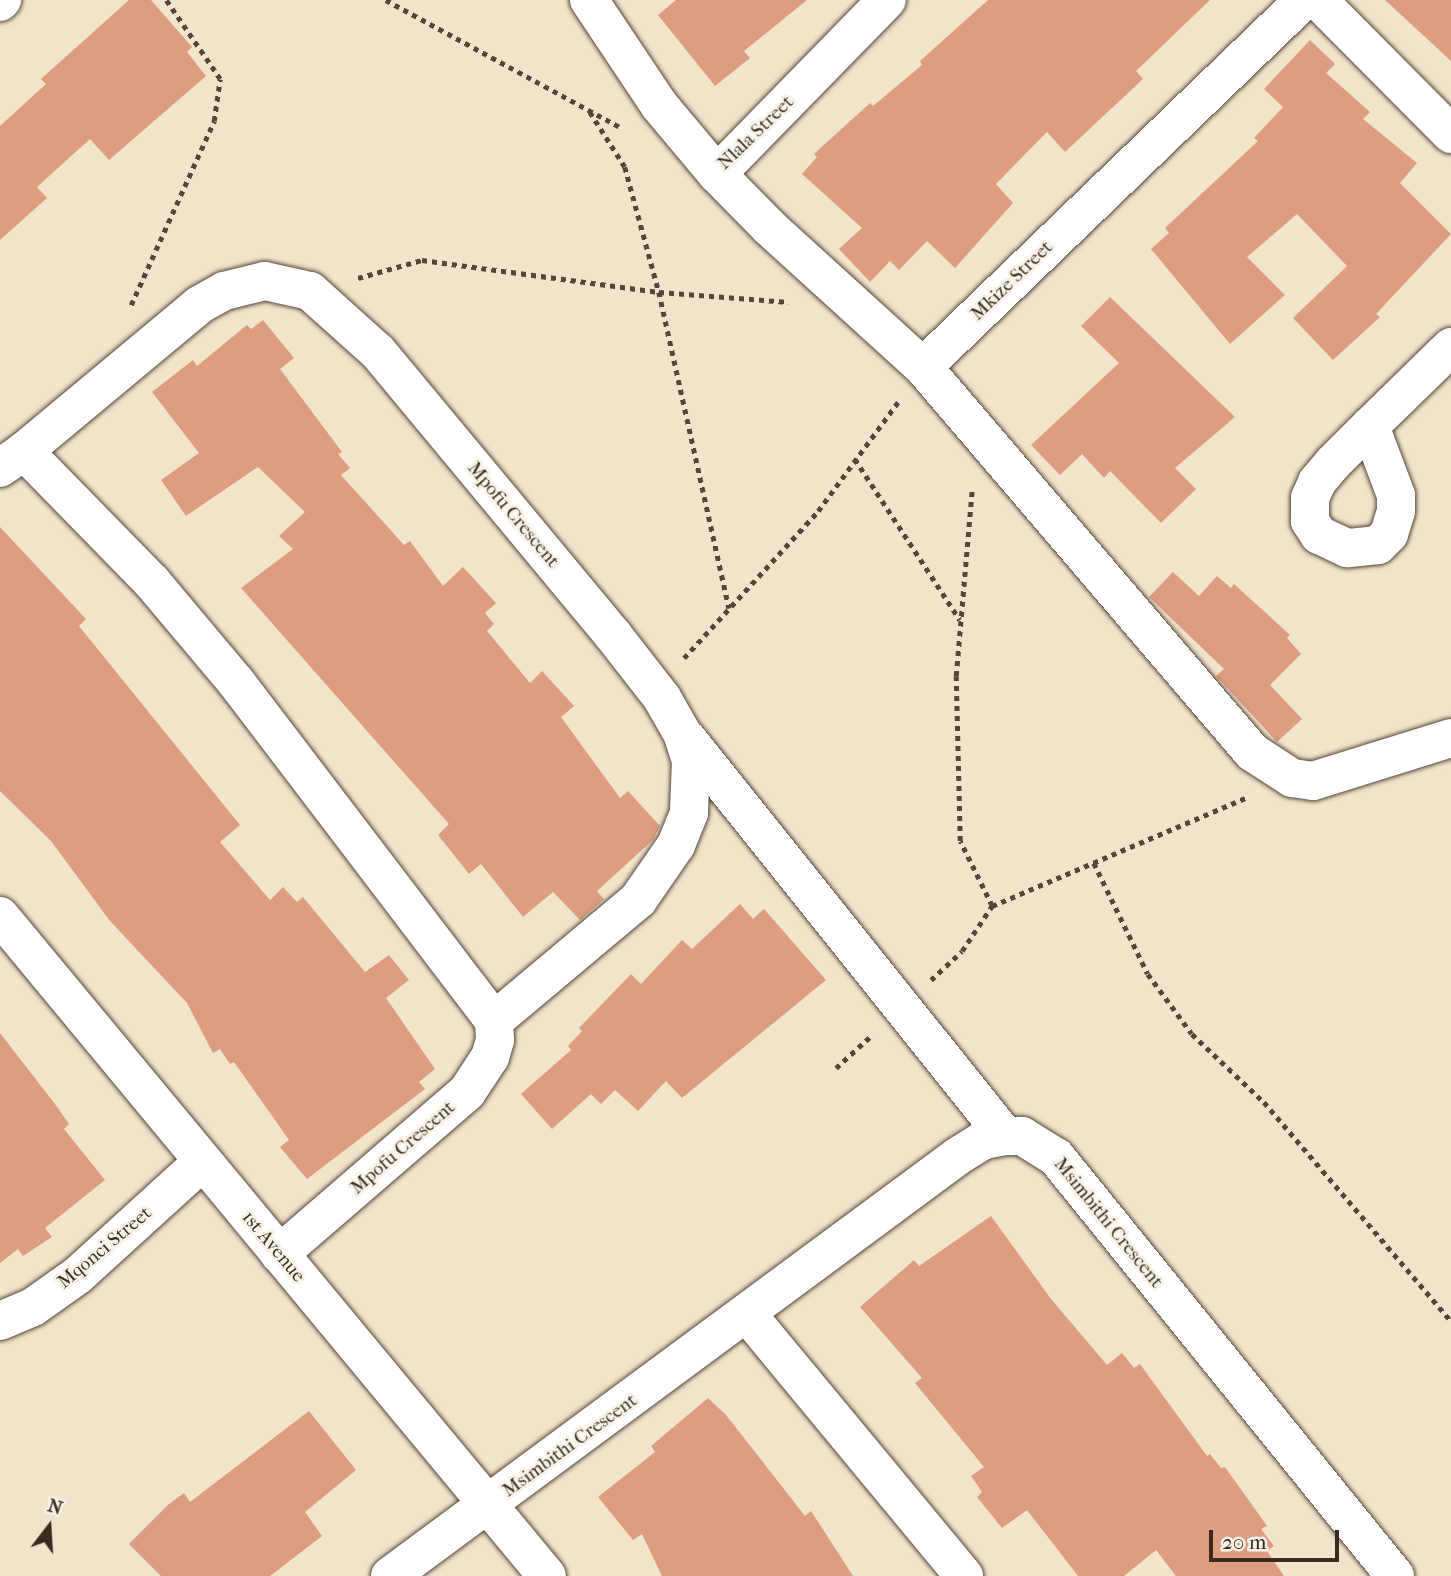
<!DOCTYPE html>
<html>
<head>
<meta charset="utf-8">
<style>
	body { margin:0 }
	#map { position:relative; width:1451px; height:1576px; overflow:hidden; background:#f1e4ca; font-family:"IM FELL French Canon",serif }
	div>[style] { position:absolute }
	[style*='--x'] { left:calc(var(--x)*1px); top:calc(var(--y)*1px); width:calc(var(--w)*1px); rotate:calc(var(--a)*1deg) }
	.building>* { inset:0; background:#dc9d81 }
	.path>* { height:4.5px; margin-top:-2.25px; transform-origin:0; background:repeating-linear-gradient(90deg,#564638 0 5px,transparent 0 10px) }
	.roads { filter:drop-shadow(0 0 2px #564638) drop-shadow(0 0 2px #564638) }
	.minor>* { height:38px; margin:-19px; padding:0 19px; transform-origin:19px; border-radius:19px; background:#fff }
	span { translate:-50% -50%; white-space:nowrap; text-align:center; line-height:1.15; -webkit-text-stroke:6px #f7f3e8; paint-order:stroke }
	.street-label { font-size:19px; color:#3b2a1e }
	.north { position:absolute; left:14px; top:1492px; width:70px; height:70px; -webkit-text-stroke:5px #f7f3e8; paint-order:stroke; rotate:17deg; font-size:19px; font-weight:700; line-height:28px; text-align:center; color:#3b2a1e }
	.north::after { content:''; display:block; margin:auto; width:24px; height:32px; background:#3b2a1e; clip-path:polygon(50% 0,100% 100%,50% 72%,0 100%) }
	.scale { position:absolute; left:1209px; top:1530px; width:130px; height:32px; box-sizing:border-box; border:4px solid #3b2a1e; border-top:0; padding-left:9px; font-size:21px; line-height:24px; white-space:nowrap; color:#3b2a1e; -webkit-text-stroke:5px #f7f3e8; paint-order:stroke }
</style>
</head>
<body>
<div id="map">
	<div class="building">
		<i style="clip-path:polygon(129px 0,151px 0,192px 47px,187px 52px,206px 76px,109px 160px,90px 139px,37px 187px,47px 198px,0 240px,0 126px,46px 84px,41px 79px)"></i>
		<i style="clip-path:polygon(676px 0,807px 0,744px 51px,750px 58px,715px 86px,658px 15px)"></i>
		<i style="clip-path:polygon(988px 0,1210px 0,1136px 71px,1143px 79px,1065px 152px,1047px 132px,996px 184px,1013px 203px,955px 268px,927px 241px,899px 270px,890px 261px,870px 282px,839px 249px,862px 228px,802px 174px,817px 157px,814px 154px,870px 103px,873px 106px,922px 65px,920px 61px)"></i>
		<i style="clip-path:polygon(1385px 0,1451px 0,1451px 61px)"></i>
		<i style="clip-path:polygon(1310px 40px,1335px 64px,1326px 73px,1370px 112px,1363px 119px,1417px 163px,1400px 183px,1451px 234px,1376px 314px,1380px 317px,1333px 360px,1293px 318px,1347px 266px,1297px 214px,1247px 257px,1285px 295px,1230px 344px,1151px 249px,1169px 233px,1165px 228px,1258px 141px,1254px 138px,1283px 107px,1264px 89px)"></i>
		<i style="clip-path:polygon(1110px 297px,1235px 417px,1175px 468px,1196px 489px,1161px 523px,1110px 471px,1104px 478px,1082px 454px,1060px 475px,1031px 445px,1119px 363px,1081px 326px)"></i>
		<i style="clip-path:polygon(263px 320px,294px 358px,280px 369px,342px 452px,338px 454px,350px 468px,341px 475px,404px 545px,410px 541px,443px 586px,463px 567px,496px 603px,485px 613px,494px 624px,487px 631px,530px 683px,542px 671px,574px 706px,561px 717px,620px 798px,628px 791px,660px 826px,653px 840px,597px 891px,604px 899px,580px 920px,553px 892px,523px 917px,481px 864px,469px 874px,438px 835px,449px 824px,241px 588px,293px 549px,279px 536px,305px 512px,258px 467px,186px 516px,161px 480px,199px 453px,152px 392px,193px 360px,197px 366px,247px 325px,251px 329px)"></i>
		<i style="clip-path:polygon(0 527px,86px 619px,79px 626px,240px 825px,220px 842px,270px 900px,283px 887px,297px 902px,303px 897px,365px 972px,389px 955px,409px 980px,386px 998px,435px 1069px,419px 1082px,425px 1089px,307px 1179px,280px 1147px,289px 1140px,234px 1062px,230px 1064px,220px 1049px,213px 1053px,187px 1003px,110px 921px,51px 841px,0 791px)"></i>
		<i style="clip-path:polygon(1173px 572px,1199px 596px,1217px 576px,1231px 588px,1234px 584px,1290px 635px,1287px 638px,1301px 654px,1270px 685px,1302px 719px,1277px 742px,1216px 676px,1224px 669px,1149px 597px)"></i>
		<i style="clip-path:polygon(740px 904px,753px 919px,764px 909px,826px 980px,682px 1098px,666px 1081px,638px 1111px,615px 1090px,601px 1104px,591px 1094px,552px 1129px,521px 1094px,571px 1050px,568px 1046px,582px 1031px,579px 1028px,631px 974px,641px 984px,682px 940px,692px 949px)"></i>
		<i style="clip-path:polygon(0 1033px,58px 1108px,69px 1124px,64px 1129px,105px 1180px,45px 1228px,52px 1237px,23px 1256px,18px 1249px,0 1263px)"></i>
		<i style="clip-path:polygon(991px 1216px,1051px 1299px,1107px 1365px,1122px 1353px,1134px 1368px,1140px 1364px,1207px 1456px,1210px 1454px,1221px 1468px,1225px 1467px,1267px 1526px,1261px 1529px,1274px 1546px,1267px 1551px,1284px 1576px,1176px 1576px,1156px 1550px,1124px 1576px,1078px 1576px,1027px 1510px,1002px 1528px,977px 1497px,982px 1492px,971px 1476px,984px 1467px,915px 1383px,922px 1378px,860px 1307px,914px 1260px,919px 1266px)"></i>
		<i style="clip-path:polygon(708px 1398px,726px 1415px,805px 1516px,811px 1511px,853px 1576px,662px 1576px,642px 1534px,633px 1540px,598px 1497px,655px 1452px,651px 1446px)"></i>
		<i style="clip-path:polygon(309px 1411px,356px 1470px,305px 1512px,322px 1536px,270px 1576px,161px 1576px,129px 1544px,169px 1504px,184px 1493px,190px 1502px)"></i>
	</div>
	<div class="path">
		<i style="--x:386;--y:0;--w:268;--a:28.5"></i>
		<i style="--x:590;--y:112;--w:65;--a:57.5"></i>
		<i style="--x:625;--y:167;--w:130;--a:74.8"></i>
		<i style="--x:659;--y:292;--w:324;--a:77.5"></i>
		<i style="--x:358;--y:278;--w:66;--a:-15.7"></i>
		<i style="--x:422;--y:260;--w:239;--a:7.7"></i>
		<i style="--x:659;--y:292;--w:130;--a:4.4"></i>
		<i style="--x:131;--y:305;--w:202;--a:-65.7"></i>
		<i style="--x:214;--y:121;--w:42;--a:-81.9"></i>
		<i style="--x:220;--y:79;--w:96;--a:-124.4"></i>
		<i style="--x:855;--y:459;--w:192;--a:56.9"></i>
		<i style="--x:684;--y:658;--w:199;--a:-47.6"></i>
		<i style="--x:818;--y:511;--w:135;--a:-53.7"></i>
		<i style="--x:1094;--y:863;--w:123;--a:64.1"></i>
		<i style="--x:1148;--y:974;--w:74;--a:53.7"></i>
		<i style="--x:1192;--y:1034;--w:99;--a:43.4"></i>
		<i style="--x:1264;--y:1102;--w:288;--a:49.5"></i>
		<i style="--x:992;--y:906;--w:275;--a:-23.1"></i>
		<i style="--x:931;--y:980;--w:42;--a:-43.1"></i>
		<i style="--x:962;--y:951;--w:54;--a:-56.3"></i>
		<i style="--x:992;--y:906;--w:72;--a:-116.2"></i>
		<i style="--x:960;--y:841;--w:165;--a:-91.4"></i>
		<i style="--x:956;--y:676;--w:189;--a:-85.1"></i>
		<i style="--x:836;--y:1068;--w:50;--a:-42.6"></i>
	</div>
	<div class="roads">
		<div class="minor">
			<i style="--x:589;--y:0;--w:126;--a:56.3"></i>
			<i style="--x:659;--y:105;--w:90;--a:50"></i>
			<i style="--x:717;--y:174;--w:74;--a:45.5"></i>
			<i style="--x:769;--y:227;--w:208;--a:42.3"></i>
			<i style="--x:923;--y:367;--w:506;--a:49.48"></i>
			<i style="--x:1252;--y:752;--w:48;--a:33"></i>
			<i style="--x:1292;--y:778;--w:21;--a:8"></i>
			<i style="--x:1313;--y:781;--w:145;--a:-17.3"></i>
			<i style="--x:1318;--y:0;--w:189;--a:45.2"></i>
			<i style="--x:0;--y:2;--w:3;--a:-45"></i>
			<i style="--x:717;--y:174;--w:243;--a:-45.7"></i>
			<i style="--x:923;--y:367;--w:529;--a:-43.93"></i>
			<i style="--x:1370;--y:426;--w:74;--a:69.4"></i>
			<i style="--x:1396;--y:495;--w:16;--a:90"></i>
			<i style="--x:1396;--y:511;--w:24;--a:107"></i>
			<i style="--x:1389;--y:534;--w:16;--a:135"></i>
			<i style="--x:1378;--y:545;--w:31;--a:174"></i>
			<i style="--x:1347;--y:548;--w:31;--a:-155"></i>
			<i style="--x:1319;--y:535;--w:17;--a:-123"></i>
			<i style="--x:1310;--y:521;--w:23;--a:-90"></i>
			<i style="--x:1310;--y:498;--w:17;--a:-66"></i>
			<i style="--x:1317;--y:482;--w:25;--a:-50"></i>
			<i style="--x:1333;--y:463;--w:52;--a:-45"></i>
			<i style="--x:1370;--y:426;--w:113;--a:-44.3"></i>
			<i style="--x:24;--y:451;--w:228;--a:-39.8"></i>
			<i style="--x:199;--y:305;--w:29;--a:-29"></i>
			<i style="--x:224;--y:291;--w:42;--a:-13.7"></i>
			<i style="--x:265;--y:281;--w:46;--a:12.5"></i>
			<i style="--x:310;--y:291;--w:91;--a:41.9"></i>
			<i style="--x:378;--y:352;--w:368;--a:50.3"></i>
			<i style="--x:613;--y:635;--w:80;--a:52.1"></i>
			<i style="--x:662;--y:698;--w:40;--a:60.3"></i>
			<i style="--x:682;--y:733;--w:28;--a:72"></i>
			<i style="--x:691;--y:760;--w:53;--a:92.2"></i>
			<i style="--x:689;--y:813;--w:35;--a:112"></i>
			<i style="--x:676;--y:845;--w:67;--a:124.6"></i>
			<i style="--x:638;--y:900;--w:188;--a:140"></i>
			<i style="--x:0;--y:468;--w:29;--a:-35"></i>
			<i style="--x:24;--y:451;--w:183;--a:45.7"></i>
			<i style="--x:152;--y:582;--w:131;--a:50"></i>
			<i style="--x:236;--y:682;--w:426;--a:52.7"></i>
			<i style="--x:494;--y:1021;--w:19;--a:87"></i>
			<i style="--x:495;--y:1040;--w:18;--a:106"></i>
			<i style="--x:490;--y:1057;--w:42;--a:123.3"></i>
			<i style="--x:467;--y:1092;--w:248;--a:139.2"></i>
			<i style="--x:688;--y:740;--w:507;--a:51.32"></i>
			<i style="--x:0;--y:916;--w:857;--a:50.35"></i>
			<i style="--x:748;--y:1315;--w:339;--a:50.4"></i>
			<i style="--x:0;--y:1321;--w:36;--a:-23"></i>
			<i style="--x:33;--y:1307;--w:55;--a:-35.4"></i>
			<i style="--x:78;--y:1275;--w:166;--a:-42.3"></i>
			<i style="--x:390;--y:1576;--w:706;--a:-36.48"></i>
			<i style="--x:958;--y:1156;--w:31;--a:-32"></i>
			<i style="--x:984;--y:1140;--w:21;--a:-11"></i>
			<i style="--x:1005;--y:1136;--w:17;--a:0"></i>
			<i style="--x:1022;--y:1136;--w:40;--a:32"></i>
			<i style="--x:1056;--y:1157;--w:539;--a:51.02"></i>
		</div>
	</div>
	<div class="street-label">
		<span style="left:756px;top:133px;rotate:-44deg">Nlala Street</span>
		<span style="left:1012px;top:281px;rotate:-44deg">Mkize Street</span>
		<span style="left:513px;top:515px;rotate:50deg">Mpofu Crescent</span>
		<span style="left:403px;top:1148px;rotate:-41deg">Mpofu Crescent</span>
		<span style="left:1108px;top:1223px;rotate:51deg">Msimbithi Crescent</span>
		<span style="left:273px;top:1247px;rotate:50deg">1st Avenue</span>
		<span style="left:105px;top:1248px;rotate:-40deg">Mqonci Street</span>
		<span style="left:570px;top:1446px;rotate:-36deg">Msimbithi Crescent</span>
	</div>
	<div class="north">N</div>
	<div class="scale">20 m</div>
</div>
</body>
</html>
